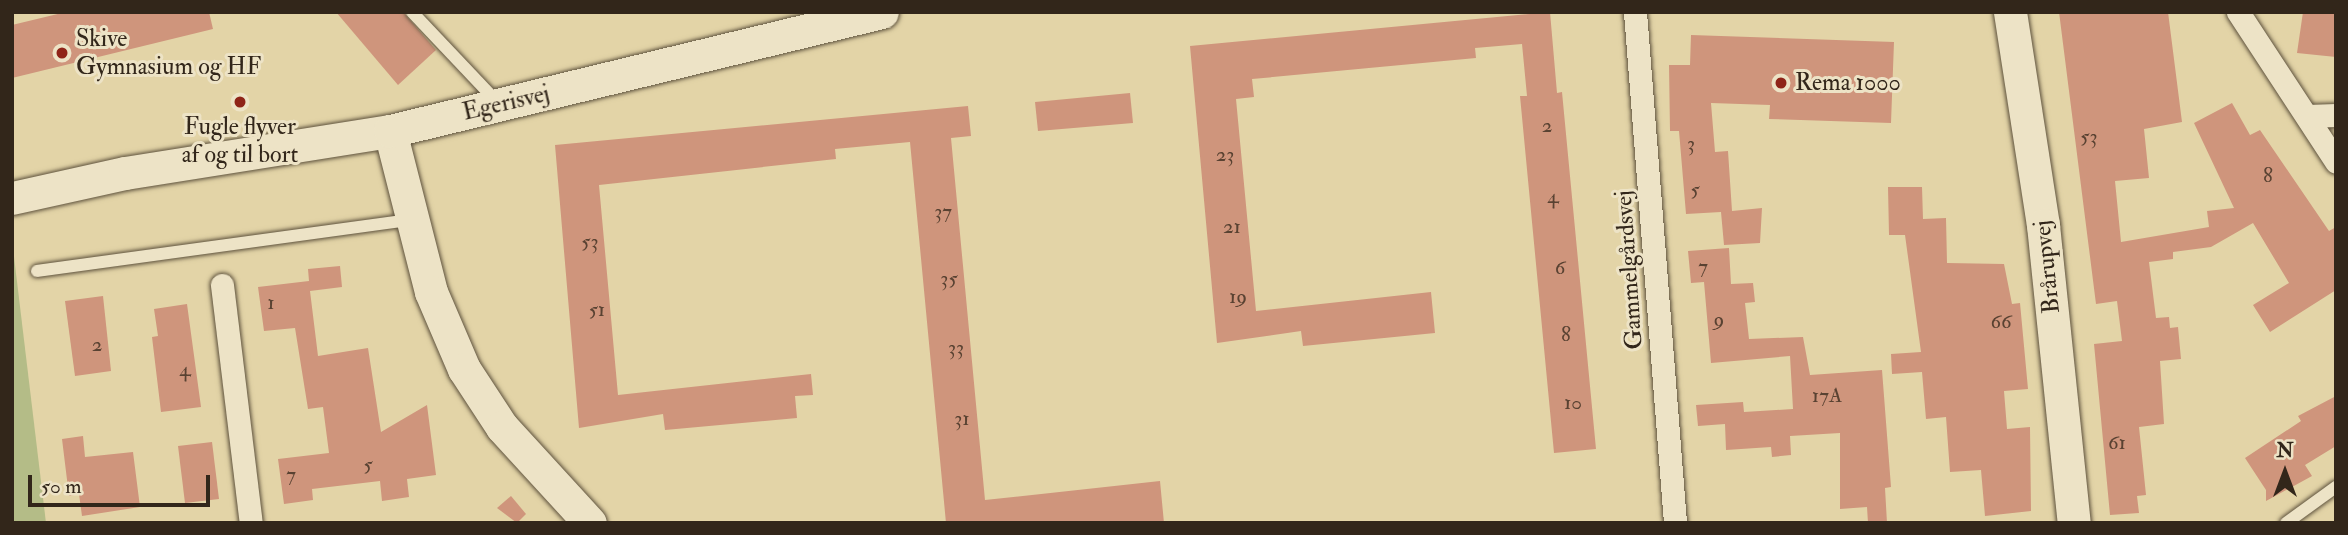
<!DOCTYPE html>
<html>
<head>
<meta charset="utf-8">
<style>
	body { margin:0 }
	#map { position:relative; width:2348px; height:535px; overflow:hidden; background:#e3d4a7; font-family:"IM FELL Double Pica",serif }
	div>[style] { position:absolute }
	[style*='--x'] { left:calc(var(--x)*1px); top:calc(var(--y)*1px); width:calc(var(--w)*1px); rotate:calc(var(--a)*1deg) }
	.green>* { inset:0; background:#b4bc87 }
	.building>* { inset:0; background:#cf957c }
	.roads { filter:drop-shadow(0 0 2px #5e523d) drop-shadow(0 0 2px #5e523d) }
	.lane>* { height:12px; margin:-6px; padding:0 6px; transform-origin:6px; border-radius:6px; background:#ede3c6 }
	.street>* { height:23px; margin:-11.5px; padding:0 11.5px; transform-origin:11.5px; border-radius:11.5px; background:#ede3c6 }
	.secondary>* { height:33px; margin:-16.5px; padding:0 16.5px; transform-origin:16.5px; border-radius:16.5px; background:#ede3c6 }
	.dots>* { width:19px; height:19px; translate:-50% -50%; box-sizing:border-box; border:4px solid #ede3c6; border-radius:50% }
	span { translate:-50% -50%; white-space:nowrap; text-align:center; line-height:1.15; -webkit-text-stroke:6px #ede3c6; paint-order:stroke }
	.number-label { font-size:21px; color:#594232 }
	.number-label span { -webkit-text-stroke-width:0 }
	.poi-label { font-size:24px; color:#32261a }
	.left { translate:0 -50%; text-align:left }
	.street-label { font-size:24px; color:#32261a }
	.frame { position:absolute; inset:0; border:14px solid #32261a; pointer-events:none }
	.north { position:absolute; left:2250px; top:437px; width:70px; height:70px; -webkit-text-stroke:5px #ede3c6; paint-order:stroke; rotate:0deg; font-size:19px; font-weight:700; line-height:28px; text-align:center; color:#32261a }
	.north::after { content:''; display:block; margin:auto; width:24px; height:32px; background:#32261a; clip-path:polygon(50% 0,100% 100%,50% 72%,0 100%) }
	.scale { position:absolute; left:28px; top:475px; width:182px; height:32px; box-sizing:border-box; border:4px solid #32261a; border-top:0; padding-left:9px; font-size:21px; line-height:24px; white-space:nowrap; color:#32261a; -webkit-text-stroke:5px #ede3c6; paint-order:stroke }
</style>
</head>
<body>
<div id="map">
	<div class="green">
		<i style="clip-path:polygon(12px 240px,46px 523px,12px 523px)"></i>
	</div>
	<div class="building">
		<i style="clip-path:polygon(66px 12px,209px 12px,213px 29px,12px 78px,12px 25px)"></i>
		<i style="clip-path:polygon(336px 12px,403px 12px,436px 50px,398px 85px)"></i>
		<i style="clip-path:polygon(1550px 12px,1557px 93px,1562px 92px,1596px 449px,1554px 453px,1520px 96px,1527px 96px,1522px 44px,1475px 48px,1476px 58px,1252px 79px,1254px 97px,1236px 99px,1256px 311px,1431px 292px,1435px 333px,1303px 346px,1301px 331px,1217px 343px,1190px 46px)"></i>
		<i style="clip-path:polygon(2059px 12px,2168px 12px,2182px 122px,2144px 129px,2149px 178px,2115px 181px,2121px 242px,2209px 227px,2207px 211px,2234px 208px,2194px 123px,2232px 103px,2250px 135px,2260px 130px,2329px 231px,2336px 227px,2336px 290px,2270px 332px,2253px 305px,2289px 283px,2253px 223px,2211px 247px,2173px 252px,2173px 259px,2149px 262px,2156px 318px,2169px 317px,2170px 328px,2178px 327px,2181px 359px,2160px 361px,2164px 424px,2139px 427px,2146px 495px,2137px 496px,2139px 513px,2110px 515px,2094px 344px,2122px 341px,2117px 301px,2096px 304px)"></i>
		<i style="clip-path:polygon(2303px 12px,2336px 12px,2336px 57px,2297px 53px)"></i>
		<i style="clip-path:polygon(1691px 35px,1894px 42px,1891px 123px,1769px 119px,1770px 105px,1711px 103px,1715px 152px,1728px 151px,1732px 211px,1762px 208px,1760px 243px,1724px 245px,1721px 212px,1686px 214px,1679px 131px,1670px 131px,1669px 65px,1690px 65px)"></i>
		<i style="clip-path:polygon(1130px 93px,1133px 123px,1038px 131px,1035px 102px)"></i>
		<i style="clip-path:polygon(968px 106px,971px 136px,951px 138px,985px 500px,1160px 481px,1164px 523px,946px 523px,910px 142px,835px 149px,836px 159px,599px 185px,618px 395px,811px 374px,813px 395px,795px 396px,797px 418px,665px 430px,663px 414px,579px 428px,555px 145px)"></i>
		<i style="clip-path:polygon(1888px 187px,1922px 187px,1923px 219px,1946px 218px,1947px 263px,2004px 264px,2012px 304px,2020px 303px,2028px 389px,2004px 391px,2007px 429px,2030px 427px,2031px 511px,1985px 516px,1981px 470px,1950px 472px,1946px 417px,1926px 419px,1922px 372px,1892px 374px,1891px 354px,1921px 352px,1905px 235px,1889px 235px)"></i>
		<i style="clip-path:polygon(1729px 248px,1731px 284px,1753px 283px,1755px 302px,1745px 303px,1749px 339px,1803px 337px,1810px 375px,1882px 370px,1891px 487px,1885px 488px,1887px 523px,1868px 523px,1867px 507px,1840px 509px,1840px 433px,1790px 436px,1791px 455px,1772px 457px,1771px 447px,1726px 450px,1725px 424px,1698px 426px,1696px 405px,1743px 402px,1744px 412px,1793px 409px,1790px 356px,1711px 363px,1704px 282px,1691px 283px,1688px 251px)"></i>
		<i style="clip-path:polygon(340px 266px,342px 287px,310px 291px,318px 356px,368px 348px,381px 432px,427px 405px,436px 475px,407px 479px,409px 497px,382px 501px,380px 481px,312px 489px,313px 500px,284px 504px,278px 459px,329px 453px,323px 407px,308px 409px,295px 328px,264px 331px,258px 287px,309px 281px,308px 269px)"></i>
		<i style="clip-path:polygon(103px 296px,111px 371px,75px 376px,65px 301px)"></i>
		<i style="clip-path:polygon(187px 304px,201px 407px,161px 412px,152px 337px,158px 336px,154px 309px)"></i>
		<i style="clip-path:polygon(2336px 396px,2336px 446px,2305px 465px,2312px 476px,2266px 501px,2266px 490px,2245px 458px,2301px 421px,2298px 416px)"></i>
		<i style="clip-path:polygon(83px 436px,85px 457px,133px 452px,140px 507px,82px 516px,79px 494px,69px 496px,62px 439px)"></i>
		<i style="clip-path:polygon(212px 442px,219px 499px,185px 503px,178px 446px)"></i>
		<i style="clip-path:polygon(511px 496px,526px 514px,517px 523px,497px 508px)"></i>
	</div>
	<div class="roads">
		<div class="lane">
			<i style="--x:412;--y:12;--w:124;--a:46.6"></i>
			<i style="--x:37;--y:271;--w:376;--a:-7.8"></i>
			<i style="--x:2286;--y:523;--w:62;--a:-35.8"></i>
		</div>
		<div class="street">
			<i style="--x:1635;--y:12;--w:513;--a:85.52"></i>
			<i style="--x:2238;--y:12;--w:179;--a:56.8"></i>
			<i style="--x:2307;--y:116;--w:29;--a:-2"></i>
			<i style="--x:222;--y:285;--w:240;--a:83.1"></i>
		</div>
		<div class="secondary">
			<i style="--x:2010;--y:12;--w:216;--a:81.2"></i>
			<i style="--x:2043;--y:225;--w:300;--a:84.1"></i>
			<i style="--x:390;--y:131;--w:166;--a:75.7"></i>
			<i style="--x:431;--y:292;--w:84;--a:66.8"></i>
			<i style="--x:464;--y:369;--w:69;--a:56.8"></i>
			<i style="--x:502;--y:427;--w:130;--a:47.5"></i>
			<i style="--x:12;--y:198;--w:116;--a:-12.5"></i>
			<i style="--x:125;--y:173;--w:268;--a:-9"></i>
			<i style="--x:390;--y:131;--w:506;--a:-13.6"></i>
		</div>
	</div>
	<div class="dots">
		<i style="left:62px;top:53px;background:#8f2418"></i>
		<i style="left:1781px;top:83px;background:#8f2418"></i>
		<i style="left:240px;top:102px;background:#8f2418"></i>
	</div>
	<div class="number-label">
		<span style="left:1547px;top:126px">2</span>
		<span style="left:2089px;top:137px">53</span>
		<span style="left:1691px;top:144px">3</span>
		<span style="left:1225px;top:155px">23</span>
		<span style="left:2268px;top:176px">8</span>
		<span style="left:1695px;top:190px">5</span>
		<span style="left:1553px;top:197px">4</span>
		<span style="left:943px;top:212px">37</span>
		<span style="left:1232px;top:227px">21</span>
		<span style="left:590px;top:242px">53</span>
		<span style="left:1703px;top:267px">7</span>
		<span style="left:1560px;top:268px">6</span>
		<span style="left:949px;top:279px">35</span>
		<span style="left:1238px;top:297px">19</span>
		<span style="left:271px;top:303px">1</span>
		<span style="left:597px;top:310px">51</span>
		<span style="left:1719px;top:320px">9</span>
		<span style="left:2001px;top:322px">66</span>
		<span style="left:1566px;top:335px">8</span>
		<span style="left:97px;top:345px">2</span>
		<span style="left:956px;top:348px">33</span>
		<span style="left:185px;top:370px">4</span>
		<span style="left:1827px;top:396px">17A</span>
		<span style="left:1573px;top:403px">10</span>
		<span style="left:962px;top:419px">31</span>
		<span style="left:2117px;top:443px">61</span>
		<span style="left:368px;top:465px">5</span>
		<span style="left:291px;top:475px">7</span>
	</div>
	<div class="poi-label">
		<span class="left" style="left:76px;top:53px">Skive<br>Gymnasium og HF</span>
		<span class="left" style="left:1795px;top:83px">Rema 1000</span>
		<span style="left:240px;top:141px">Fugle flyver<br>af og til bort</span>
	</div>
	<div class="street-label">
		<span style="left:506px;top:103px;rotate:-13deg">Egerisvej</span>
		<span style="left:2047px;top:267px;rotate:-96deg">Brårupvej</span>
		<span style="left:1629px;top:270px;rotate:-94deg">Gammelgårdsvej</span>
	</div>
	<div class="frame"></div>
	<div class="north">N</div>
	<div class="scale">50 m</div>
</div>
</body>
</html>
